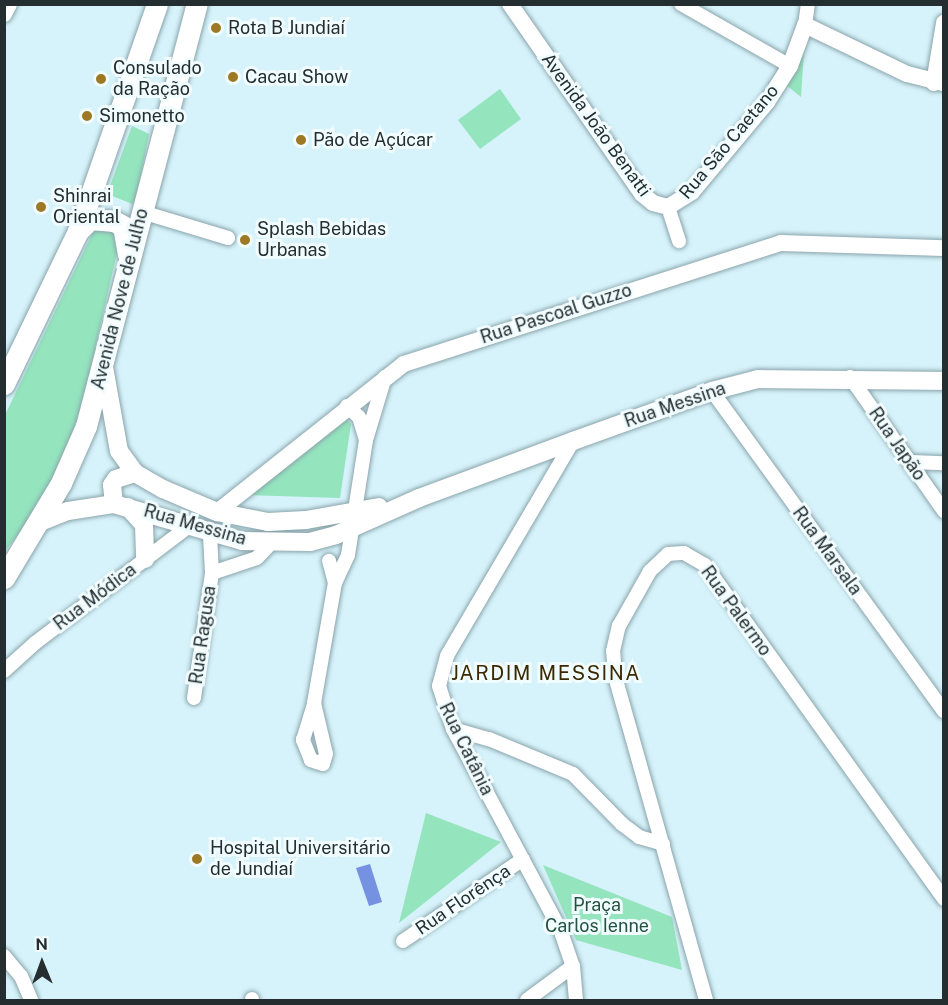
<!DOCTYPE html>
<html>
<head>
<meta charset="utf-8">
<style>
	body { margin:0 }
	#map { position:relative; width:948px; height:1005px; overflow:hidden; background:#d6f2fa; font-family:"Public Sans",sans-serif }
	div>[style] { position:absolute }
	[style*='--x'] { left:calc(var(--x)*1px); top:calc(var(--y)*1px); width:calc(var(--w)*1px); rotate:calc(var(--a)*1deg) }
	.green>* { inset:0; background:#94e4be }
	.water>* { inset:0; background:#7591e2 }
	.roads { filter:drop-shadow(0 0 2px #8aa4ab) drop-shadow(0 0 2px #8aa4ab) }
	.minor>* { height:14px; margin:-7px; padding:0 7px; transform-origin:7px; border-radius:7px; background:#fff }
	.tertiary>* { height:16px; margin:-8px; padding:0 8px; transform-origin:8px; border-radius:8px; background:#fff }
	.secondary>* { height:18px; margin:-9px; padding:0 9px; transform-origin:9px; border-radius:9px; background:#fff }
	.primary>* { height:21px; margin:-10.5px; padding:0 10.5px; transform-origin:10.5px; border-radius:10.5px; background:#fff }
	.dots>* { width:16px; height:16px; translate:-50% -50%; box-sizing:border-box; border:3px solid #f1fcff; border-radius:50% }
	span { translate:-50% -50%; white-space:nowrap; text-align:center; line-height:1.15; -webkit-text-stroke:6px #f1fcff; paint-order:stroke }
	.poi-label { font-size:18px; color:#242e31 }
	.left { translate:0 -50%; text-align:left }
	.street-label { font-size:18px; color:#242e31 }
	.park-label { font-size:18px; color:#24523e }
	.neighbourhood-label { font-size:20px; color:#3b2a01; letter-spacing:1.5px }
	.frame { position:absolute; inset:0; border:6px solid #242e31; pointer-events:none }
	.north { position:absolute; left:12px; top:933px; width:60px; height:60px; -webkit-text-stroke:4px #f1fcff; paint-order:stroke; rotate:359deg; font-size:16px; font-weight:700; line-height:24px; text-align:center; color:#242e31 }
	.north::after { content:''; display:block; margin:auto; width:21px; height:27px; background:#242e31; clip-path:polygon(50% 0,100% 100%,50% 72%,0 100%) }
</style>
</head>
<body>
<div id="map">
	<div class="green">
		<i style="clip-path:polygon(805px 36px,801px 97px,786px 85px)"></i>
		<i style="clip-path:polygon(500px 89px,521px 119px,480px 149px,458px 120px)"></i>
		<i style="clip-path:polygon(132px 126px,149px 134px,135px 205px,107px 194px)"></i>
		<i style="clip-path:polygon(96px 226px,122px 231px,90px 371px,95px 395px,38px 509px,5px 551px,4px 417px)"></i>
		<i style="clip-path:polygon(343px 416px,351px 424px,340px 498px,249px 495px)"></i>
		<i style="clip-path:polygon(426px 813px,501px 842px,399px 923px)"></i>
		<i style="clip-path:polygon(543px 865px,672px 917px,682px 970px,576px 940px)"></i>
	</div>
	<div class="water">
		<i style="clip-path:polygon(370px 864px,382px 902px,369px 906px,356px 868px)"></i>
	</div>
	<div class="roads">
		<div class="minor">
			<i style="--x:681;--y:4;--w:125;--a:29.6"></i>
			<i style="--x:805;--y:25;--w:21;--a:-82"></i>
			<i style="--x:668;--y:207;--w:36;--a:72"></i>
			<i style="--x:142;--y:212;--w:90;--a:16.8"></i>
			<i style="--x:850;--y:377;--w:164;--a:55"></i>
			<i style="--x:712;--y:391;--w:395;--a:54.1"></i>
			<i style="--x:347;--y:406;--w:16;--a:43"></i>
			<i style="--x:359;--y:417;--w:24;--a:73"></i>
			<i style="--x:573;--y:441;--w:249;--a:120.4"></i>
			<i style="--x:447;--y:656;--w:31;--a:105"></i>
			<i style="--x:439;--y:686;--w:45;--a:72"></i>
			<i style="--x:453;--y:729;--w:227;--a:61.9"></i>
			<i style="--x:560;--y:929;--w:39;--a:71"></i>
			<i style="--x:573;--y:966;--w:34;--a:85"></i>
			<i style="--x:911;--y:462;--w:33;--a:2"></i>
			<i style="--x:212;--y:573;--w:47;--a:-18.4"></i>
			<i style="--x:257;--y:558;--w:21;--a:-47"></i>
			<i style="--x:335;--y:583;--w:31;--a:-65"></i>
			<i style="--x:348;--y:555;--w:116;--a:-81.1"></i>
			<i style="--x:366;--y:440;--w:66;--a:-73.2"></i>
			<i style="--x:4;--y:671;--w:42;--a:-42.1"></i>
			<i style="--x:35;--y:643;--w:192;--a:-37.2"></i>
			<i style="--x:194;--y:698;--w:126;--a:-81.8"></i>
			<i style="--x:212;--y:573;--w:39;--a:-93"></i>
			<i style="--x:314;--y:703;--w:52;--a:76.8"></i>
			<i style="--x:326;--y:754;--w:10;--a:107"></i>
			<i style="--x:323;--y:764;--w:13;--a:-162"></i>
			<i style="--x:311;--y:760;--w:22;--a:-112"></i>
			<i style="--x:303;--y:740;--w:39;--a:-73"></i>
			<i style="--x:314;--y:703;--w:122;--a:-80.1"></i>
			<i style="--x:335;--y:583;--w:23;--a:-105"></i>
			<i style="--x:453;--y:729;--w:37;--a:16"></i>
			<i style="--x:489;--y:739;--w:91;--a:22.6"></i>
			<i style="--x:573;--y:774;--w:70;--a:45.6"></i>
			<i style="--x:622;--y:824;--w:21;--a:37"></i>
			<i style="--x:639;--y:837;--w:25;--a:16"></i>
			<i style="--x:403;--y:941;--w:145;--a:-34.3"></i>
			<i style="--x:4;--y:956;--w:26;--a:50"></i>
			<i style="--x:21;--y:976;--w:26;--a:67"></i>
			<i style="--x:252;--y:1000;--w:1;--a:-90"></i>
			<i style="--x:527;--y:1000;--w:57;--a:-36.5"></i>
			<i style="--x:706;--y:1000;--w:336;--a:-105.7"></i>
			<i style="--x:615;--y:677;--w:26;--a:-94"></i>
			<i style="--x:613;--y:651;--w:26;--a:-77"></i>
			<i style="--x:619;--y:626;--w:63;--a:-60.6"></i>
			<i style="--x:650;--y:571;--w:25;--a:-43"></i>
			<i style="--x:668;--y:554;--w:16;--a:-4"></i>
			<i style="--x:684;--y:553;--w:24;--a:30"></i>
			<i style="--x:705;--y:565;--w:411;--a:54.4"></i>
		</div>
		<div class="tertiary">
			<i style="--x:510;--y:4;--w:231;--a:55.2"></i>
			<i style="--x:642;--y:194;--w:14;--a:39"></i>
			<i style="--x:653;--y:203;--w:16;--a:15"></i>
			<i style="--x:668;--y:207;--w:28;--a:-32"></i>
			<i style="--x:692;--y:192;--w:117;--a:-50.2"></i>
			<i style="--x:767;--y:102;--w:43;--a:-57.4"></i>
			<i style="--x:790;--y:66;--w:44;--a:-69.9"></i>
			<i style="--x:805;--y:25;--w:113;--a:25.7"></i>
			<i style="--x:907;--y:74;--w:38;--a:14"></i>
			<i style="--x:4;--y:14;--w:11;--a:-63"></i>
			<i style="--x:934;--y:83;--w:61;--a:-80.5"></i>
			<i style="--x:217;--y:512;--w:238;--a:-38.4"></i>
			<i style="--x:404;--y:364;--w:396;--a:-17.8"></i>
			<i style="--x:781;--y:243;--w:163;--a:1.8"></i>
		</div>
		<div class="secondary">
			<i style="--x:104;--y:367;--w:85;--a:79.9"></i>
			<i style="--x:119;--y:451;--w:27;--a:54"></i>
			<i style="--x:135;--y:473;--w:32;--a:30"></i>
			<i style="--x:163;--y:489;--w:59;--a:23.1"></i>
			<i style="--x:217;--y:512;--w:52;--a:11.1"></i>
			<i style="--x:268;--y:522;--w:38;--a:-3"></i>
			<i style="--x:306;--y:520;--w:74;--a:-10.1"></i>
			<i style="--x:114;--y:504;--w:19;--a:-96"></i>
			<i style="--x:112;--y:485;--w:7;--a:-56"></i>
			<i style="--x:116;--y:479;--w:20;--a:-18"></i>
			<i style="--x:128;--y:507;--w:24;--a:48"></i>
			<i style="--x:144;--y:525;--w:34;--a:88"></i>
			<i style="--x:38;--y:523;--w:32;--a:-22"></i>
			<i style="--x:68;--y:511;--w:47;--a:-8.7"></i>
			<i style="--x:114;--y:504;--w:133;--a:16.1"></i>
			<i style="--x:242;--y:541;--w:68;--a:0.8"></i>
			<i style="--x:310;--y:542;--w:27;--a:-15"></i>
			<i style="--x:336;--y:535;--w:91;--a:-24"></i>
			<i style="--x:419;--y:498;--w:164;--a:-20.3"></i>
			<i style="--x:573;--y:441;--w:148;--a:-19.8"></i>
			<i style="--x:712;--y:391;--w:48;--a:-14.6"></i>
			<i style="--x:758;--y:379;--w:186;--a:0.6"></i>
		</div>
		<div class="primary">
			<i style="--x:78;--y:231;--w:17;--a:-45"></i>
			<i style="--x:90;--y:219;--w:24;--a:5"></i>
			<i style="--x:114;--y:221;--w:10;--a:29"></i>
			<i style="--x:123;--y:226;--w:29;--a:80"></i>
			<i style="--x:4;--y:384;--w:170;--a:-64.2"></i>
			<i style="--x:78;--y:231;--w:240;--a:-70.8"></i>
			<i style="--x:4;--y:578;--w:111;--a:-59"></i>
			<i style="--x:61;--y:483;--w:62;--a:-66.3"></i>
			<i style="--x:86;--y:426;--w:436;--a:-75.3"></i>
		</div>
	</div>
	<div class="dots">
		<i style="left:216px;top:28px;background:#9e7925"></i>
		<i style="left:233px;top:77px;background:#9e7925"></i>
		<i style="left:101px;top:79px;background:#9e7925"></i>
		<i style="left:87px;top:116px;background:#9e7925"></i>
		<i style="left:301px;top:140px;background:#9e7925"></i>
		<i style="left:41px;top:207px;background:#9e7925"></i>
		<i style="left:245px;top:240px;background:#9e7925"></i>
		<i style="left:197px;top:859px;background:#9e7925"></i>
	</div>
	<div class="poi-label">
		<span class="left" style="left:228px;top:28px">Rota B Jundiaí</span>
		<span class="left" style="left:113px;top:79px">Consulado<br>da Ração</span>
		<span class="left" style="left:245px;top:77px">Cacau Show</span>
		<span class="left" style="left:99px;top:116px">Simonetto</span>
		<span class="left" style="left:313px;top:140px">Pão de Açúcar</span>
		<span class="left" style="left:53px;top:207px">Shinrai<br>Oriental</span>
		<span class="left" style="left:257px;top:240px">Splash Bebidas<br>Urbanas</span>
		<span class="left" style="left:210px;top:859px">Hospital Universitário<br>de Jundiaí</span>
	</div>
	<div class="street-label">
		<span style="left:596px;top:125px;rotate:54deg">Avenida João Benatti</span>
		<span style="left:729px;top:142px;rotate:-50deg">Rua São Caetano</span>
		<span style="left:120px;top:299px;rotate:-76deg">Avenida Nove de Julho</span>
		<span style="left:556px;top:314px;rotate:-18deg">Rua Pascoal Guzzo</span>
		<span style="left:675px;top:405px;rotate:-19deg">Rua Messina</span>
		<span style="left:897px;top:444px;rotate:55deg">Rua Japão</span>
		<span style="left:195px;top:525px;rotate:16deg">Rua Messina</span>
		<span style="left:827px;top:551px;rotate:54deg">Rua Marsala</span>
		<span style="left:95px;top:597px;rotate:-37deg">Rua Módica</span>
		<span style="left:736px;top:611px;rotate:54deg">Rua Palermo</span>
		<span style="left:203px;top:635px;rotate:-82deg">Rua Ragusa</span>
		<span style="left:466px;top:749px;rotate:64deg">Rua Catânia</span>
		<span style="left:463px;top:900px;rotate:-34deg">Rua Florênça</span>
	</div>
	<div class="park-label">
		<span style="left:597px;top:916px">Praça<br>Carlos Ienne</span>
	</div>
	<div class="neighbourhood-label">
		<span style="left:546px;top:673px">JARDIM MESSINA</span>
	</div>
	<div class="frame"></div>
	<div class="north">N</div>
</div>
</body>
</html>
